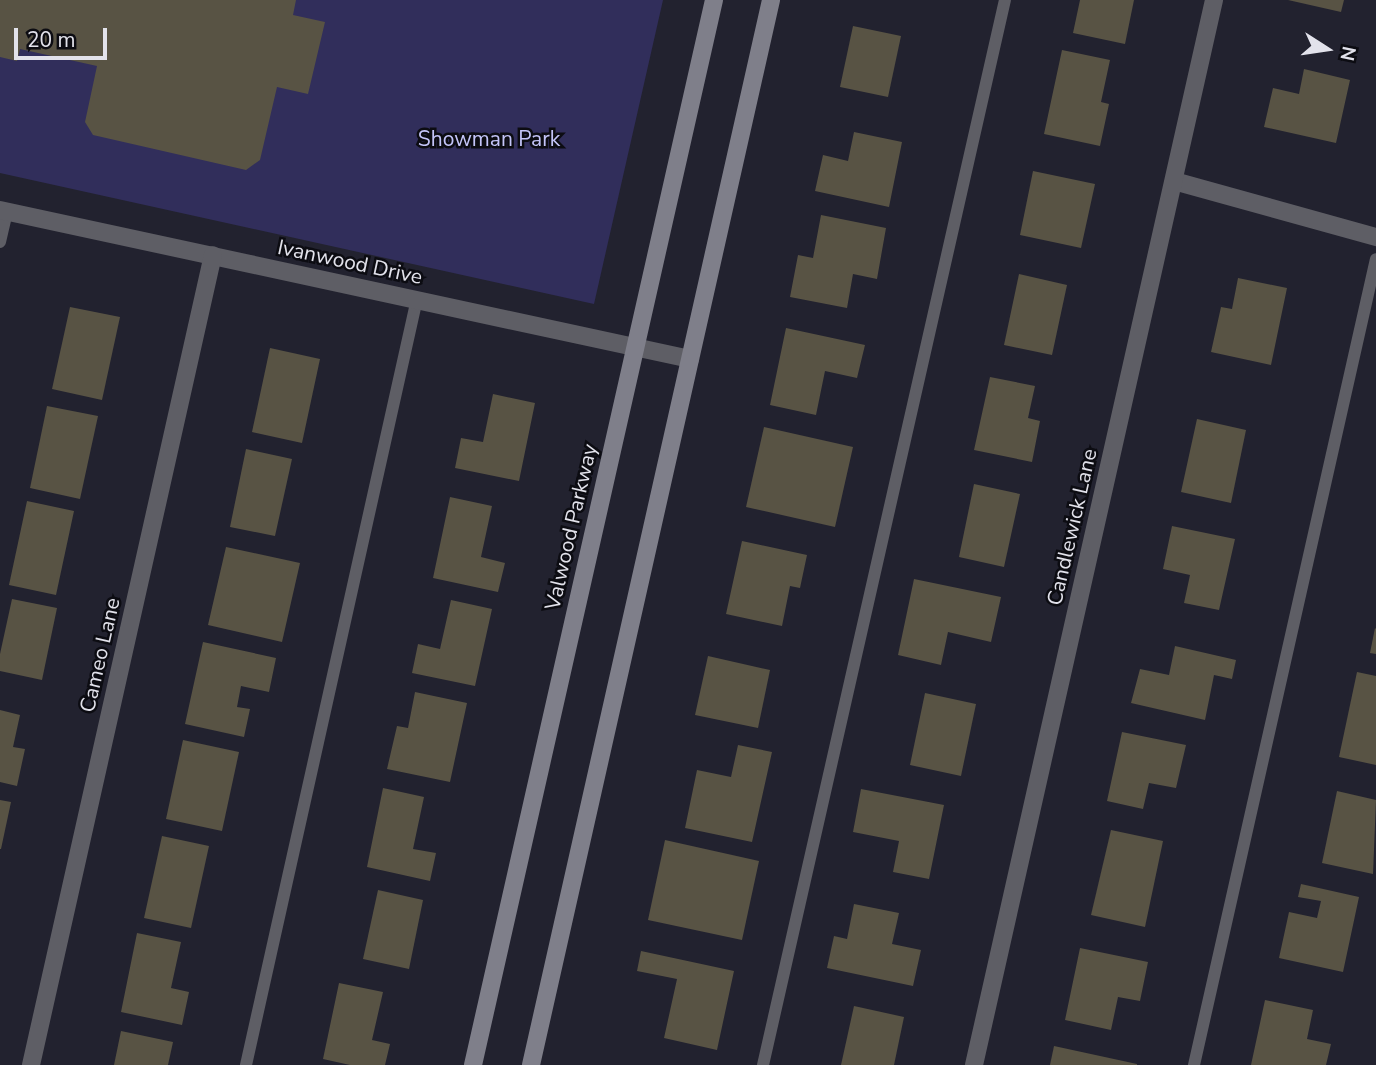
<!DOCTYPE html>
<html>
<head>
<meta charset="utf-8">
<style>
	body { margin:0 }
	#map { position:relative; width:1376px; height:1065px; overflow:hidden; background:#22222f; font-family:"Nunito Sans",sans-serif }
	div>[style] { position:absolute }
	[style*='--x'] { left:calc(var(--x)*1px); top:calc(var(--y)*1px); width:calc(var(--w)*1px); rotate:calc(var(--a)*1deg) }
	.green>* { inset:0; background:#312e5b }
	.building>* { inset:0; background:#585344 }
	.service>* { height:12px; margin:-6px; padding:0 6px; transform-origin:6px; border-radius:6px; background:#5e5e65 }
	.minor>* { height:18px; margin:-9px; padding:0 9px; transform-origin:9px; border-radius:9px; background:#5e5e65 }
	.secondary>* { height:18px; margin:-9px; padding:0 9px; transform-origin:9px; border-radius:9px; background:#7f7f8a }
	span { translate:-50% -50%; white-space:nowrap; text-align:center; line-height:1.15; -webkit-text-stroke:5px #0c0c12; paint-order:stroke }
	.park-label { font-size:21px; color:#c4c5f9 }
	.street-label { font-size:21px; color:#e2e2eb }
	.north { position:absolute; left:1292px; top:14px; width:70px; height:70px; -webkit-text-stroke:5px #0c0c12; paint-order:stroke; rotate:102deg; font-size:19px; font-weight:700; line-height:28px; text-align:center; color:#e2e2eb }
	.north::after { content:''; display:block; margin:auto; width:24px; height:32px; background:#e2e2eb; clip-path:polygon(50% 0,100% 100%,50% 72%,0 100%) }
	.scale { position:absolute; left:14px; top:28px; width:93px; height:32px; box-sizing:border-box; border:4px solid #e2e2eb; border-top:0; padding-left:9px; font-size:21px; line-height:24px; white-space:nowrap; color:#e2e2eb; -webkit-text-stroke:5px #0c0c12; paint-order:stroke }
</style>
</head>
<body>
<div id="map">
	<div class="green">
		<i style="clip-path:polygon(0 0,663px 0,594px 304px,0 173px)"></i>
	</div>
	<div class="building">
		<i style="clip-path:polygon(0 0,296px 0,293px 15px,325px 22px,308px 94px,277px 87px,260px 160px,246px 170px,93px 135px,85px 122px,97px 66px,20px 49px,17px 61px,0 57px)"></i>
		<i style="clip-path:polygon(1080px 0,1134px 0,1125px 44px,1073px 33px)"></i>
		<i style="clip-path:polygon(1288px 0,1344px 0,1341px 12px)"></i>
		<i style="clip-path:polygon(853px 26px,901px 36px,888px 97px,840px 87px)"></i>
		<i style="clip-path:polygon(1062px 50px,1110px 60px,1101px 102px,1109px 104px,1100px 146px,1044px 134px)"></i>
		<i style="clip-path:polygon(1304px 69px,1350px 80px,1336px 143px,1264px 127px,1273px 88px,1299px 94px)"></i>
		<i style="clip-path:polygon(854px 132px,902px 142px,889px 207px,815px 191px,823px 155px,848px 161px)"></i>
		<i style="clip-path:polygon(1033px 171px,1095px 184px,1081px 248px,1020px 235px)"></i>
		<i style="clip-path:polygon(821px 215px,886px 228px,877px 279px,853px 274px,847px 308px,790px 297px,798px 255px,813px 258px)"></i>
		<i style="clip-path:polygon(1019px 274px,1067px 285px,1052px 355px,1004px 345px)"></i>
		<i style="clip-path:polygon(1238px 278px,1287px 288px,1271px 365px,1211px 352px,1221px 307px,1232px 309px)"></i>
		<i style="clip-path:polygon(70px 307px,120px 317px,102px 400px,52px 389px)"></i>
		<i style="clip-path:polygon(786px 328px,865px 345px,857px 378px,825px 371px,816px 415px,770px 405px)"></i>
		<i style="clip-path:polygon(270px 348px,320px 359px,302px 443px,252px 432px)"></i>
		<i style="clip-path:polygon(990px 377px,1035px 386px,1028px 418px,1040px 421px,1032px 462px,974px 450px)"></i>
		<i style="clip-path:polygon(493px 394px,535px 403px,519px 481px,455px 468px,461px 438px,483px 442px)"></i>
		<i style="clip-path:polygon(47px 406px,98px 416px,80px 499px,30px 488px)"></i>
		<i style="clip-path:polygon(1197px 419px,1246px 430px,1231px 503px,1181px 492px)"></i>
		<i style="clip-path:polygon(764px 427px,853px 447px,835px 527px,746px 507px)"></i>
		<i style="clip-path:polygon(246px 449px,292px 459px,275px 536px,230px 527px)"></i>
		<i style="clip-path:polygon(974px 484px,1020px 494px,1004px 567px,959px 557px)"></i>
		<i style="clip-path:polygon(450px 497px,492px 506px,481px 557px,505px 563px,498px 592px,433px 578px)"></i>
		<i style="clip-path:polygon(27px 501px,74px 511px,56px 595px,9px 585px)"></i>
		<i style="clip-path:polygon(1172px 526px,1235px 539px,1219px 610px,1184px 603px,1190px 575px,1163px 569px)"></i>
		<i style="clip-path:polygon(742px 541px,807px 555px,800px 588px,790px 586px,782px 626px,726px 614px)"></i>
		<i style="clip-path:polygon(226px 547px,300px 563px,282px 642px,208px 625px)"></i>
		<i style="clip-path:polygon(914px 579px,1001px 597px,991px 642px,948px 632px,941px 665px,898px 655px)"></i>
		<i style="clip-path:polygon(12px 599px,57px 608px,42px 680px,0 671px,0 654px)"></i>
		<i style="clip-path:polygon(451px 600px,492px 609px,475px 686px,412px 673px,418px 644px,440px 649px)"></i>
		<i style="clip-path:polygon(1375px 628px,1376px 629px,1376px 654px,1370px 653px)"></i>
		<i style="clip-path:polygon(203px 642px,276px 658px,269px 692px,241px 686px,237px 707px,250px 709px,244px 737px,185px 724px)"></i>
		<i style="clip-path:polygon(1175px 646px,1236px 660px,1232px 679px,1214px 675px,1205px 720px,1131px 703px,1140px 669px,1169px 675px)"></i>
		<i style="clip-path:polygon(708px 656px,770px 670px,758px 728px,695px 715px)"></i>
		<i style="clip-path:polygon(1357px 672px,1376px 676px,1376px 765px,1339px 757px)"></i>
		<i style="clip-path:polygon(415px 692px,467px 703px,450px 782px,387px 769px,397px 726px,408px 728px)"></i>
		<i style="clip-path:polygon(925px 693px,976px 704px,961px 776px,910px 765px)"></i>
		<i style="clip-path:polygon(0 710px,20px 715px,13px 747px,25px 749px,17px 786px,0 782px)"></i>
		<i style="clip-path:polygon(1122px 732px,1186px 745px,1176px 788px,1149px 783px,1143px 809px,1107px 801px)"></i>
		<i style="clip-path:polygon(183px 740px,239px 752px,222px 831px,166px 819px)"></i>
		<i style="clip-path:polygon(738px 745px,772px 752px,752px 842px,685px 828px,697px 770px,731px 777px)"></i>
		<i style="clip-path:polygon(383px 788px,424px 797px,413px 849px,436px 853px,430px 881px,367px 867px)"></i>
		<i style="clip-path:polygon(861px 789px,944px 805px,929px 879px,893px 872px,899px 841px,853px 832px)"></i>
		<i style="clip-path:polygon(1337px 791px,1376px 800px,1373px 874px,1322px 863px)"></i>
		<i style="clip-path:polygon(0 800px,11px 802px,1px 849px,0 849px)"></i>
		<i style="clip-path:polygon(1111px 830px,1163px 841px,1145px 927px,1091px 915px)"></i>
		<i style="clip-path:polygon(162px 836px,209px 846px,191px 928px,144px 918px)"></i>
		<i style="clip-path:polygon(665px 840px,759px 861px,742px 940px,648px 920px)"></i>
		<i style="clip-path:polygon(1301px 884px,1359px 897px,1343px 972px,1279px 958px,1289px 912px,1317px 918px,1321px 901px,1298px 897px)"></i>
		<i style="clip-path:polygon(378px 890px,423px 900px,409px 969px,363px 959px)"></i>
		<i style="clip-path:polygon(854px 904px,899px 913px,892px 944px,921px 950px,913px 986px,827px 968px,834px 936px,847px 939px)"></i>
		<i style="clip-path:polygon(137px 933px,181px 942px,171px 988px,189px 992px,182px 1025px,121px 1012px)"></i>
		<i style="clip-path:polygon(1080px 948px,1148px 962px,1140px 1001px,1118px 997px,1111px 1030px,1065px 1020px)"></i>
		<i style="clip-path:polygon(641px 951px,734px 971px,717px 1050px,664px 1038px,677px 979px,637px 971px)"></i>
		<i style="clip-path:polygon(339px 983px,383px 992px,372px 1040px,390px 1044px,385px 1065px,350px 1065px,323px 1059px)"></i>
		<i style="clip-path:polygon(1265px 1000px,1313px 1010px,1307px 1039px,1331px 1044px,1326px 1065px,1251px 1065px)"></i>
		<i style="clip-path:polygon(854px 1006px,904px 1017px,894px 1065px,841px 1065px)"></i>
		<i style="clip-path:polygon(121px 1031px,173px 1042px,168px 1065px,114px 1065px)"></i>
		<i style="clip-path:polygon(1054px 1046px,1137px 1064px,1137px 1065px,1050px 1065px)"></i>
	</div>
	<div class="service">
		<i style="--x:0;--y:242;--w:32;--a:-77"></i>
		<i style="--x:246;--y:1065;--w:785;--a:-77.42"></i>
		<i style="--x:763;--y:1065;--w:1092;--a:-77.2"></i>
		<i style="--x:1194;--y:1065;--w:826;--a:-77.28"></i>
	</div>
	<div class="minor">
		<i style="--x:1174;--y:181;--w:210;--a:15.5"></i>
		<i style="--x:0;--y:210;--w:706;--a:12.19"></i>
		<i style="--x:31;--y:1065;--w:830;--a:-77.34"></i>
		<i style="--x:974;--y:1065;--w:1092;--a:-77.3"></i>
	</div>
	<div class="secondary">
		<i style="--x:473;--y:1065;--w:1092;--a:-77.25"></i>
		<i style="--x:531;--y:1065;--w:1092;--a:-77.3"></i>
	</div>
	<div class="park-label">
		<span style="left:489px;top:139px">Showman Park</span>
	</div>
	<div class="street-label">
		<span style="left:350px;top:262px;rotate:12deg">Ivanwood Drive</span>
		<span style="left:571px;top:527px;rotate:-77deg">Valwood Parkway</span>
		<span style="left:1072px;top:527px;rotate:-77deg">Candlewick Lane</span>
		<span style="left:100px;top:655px;rotate:-77deg">Cameo Lane</span>
	</div>
	<div class="north">N</div>
	<div class="scale">20 m</div>
</div>
</body>
</html>
